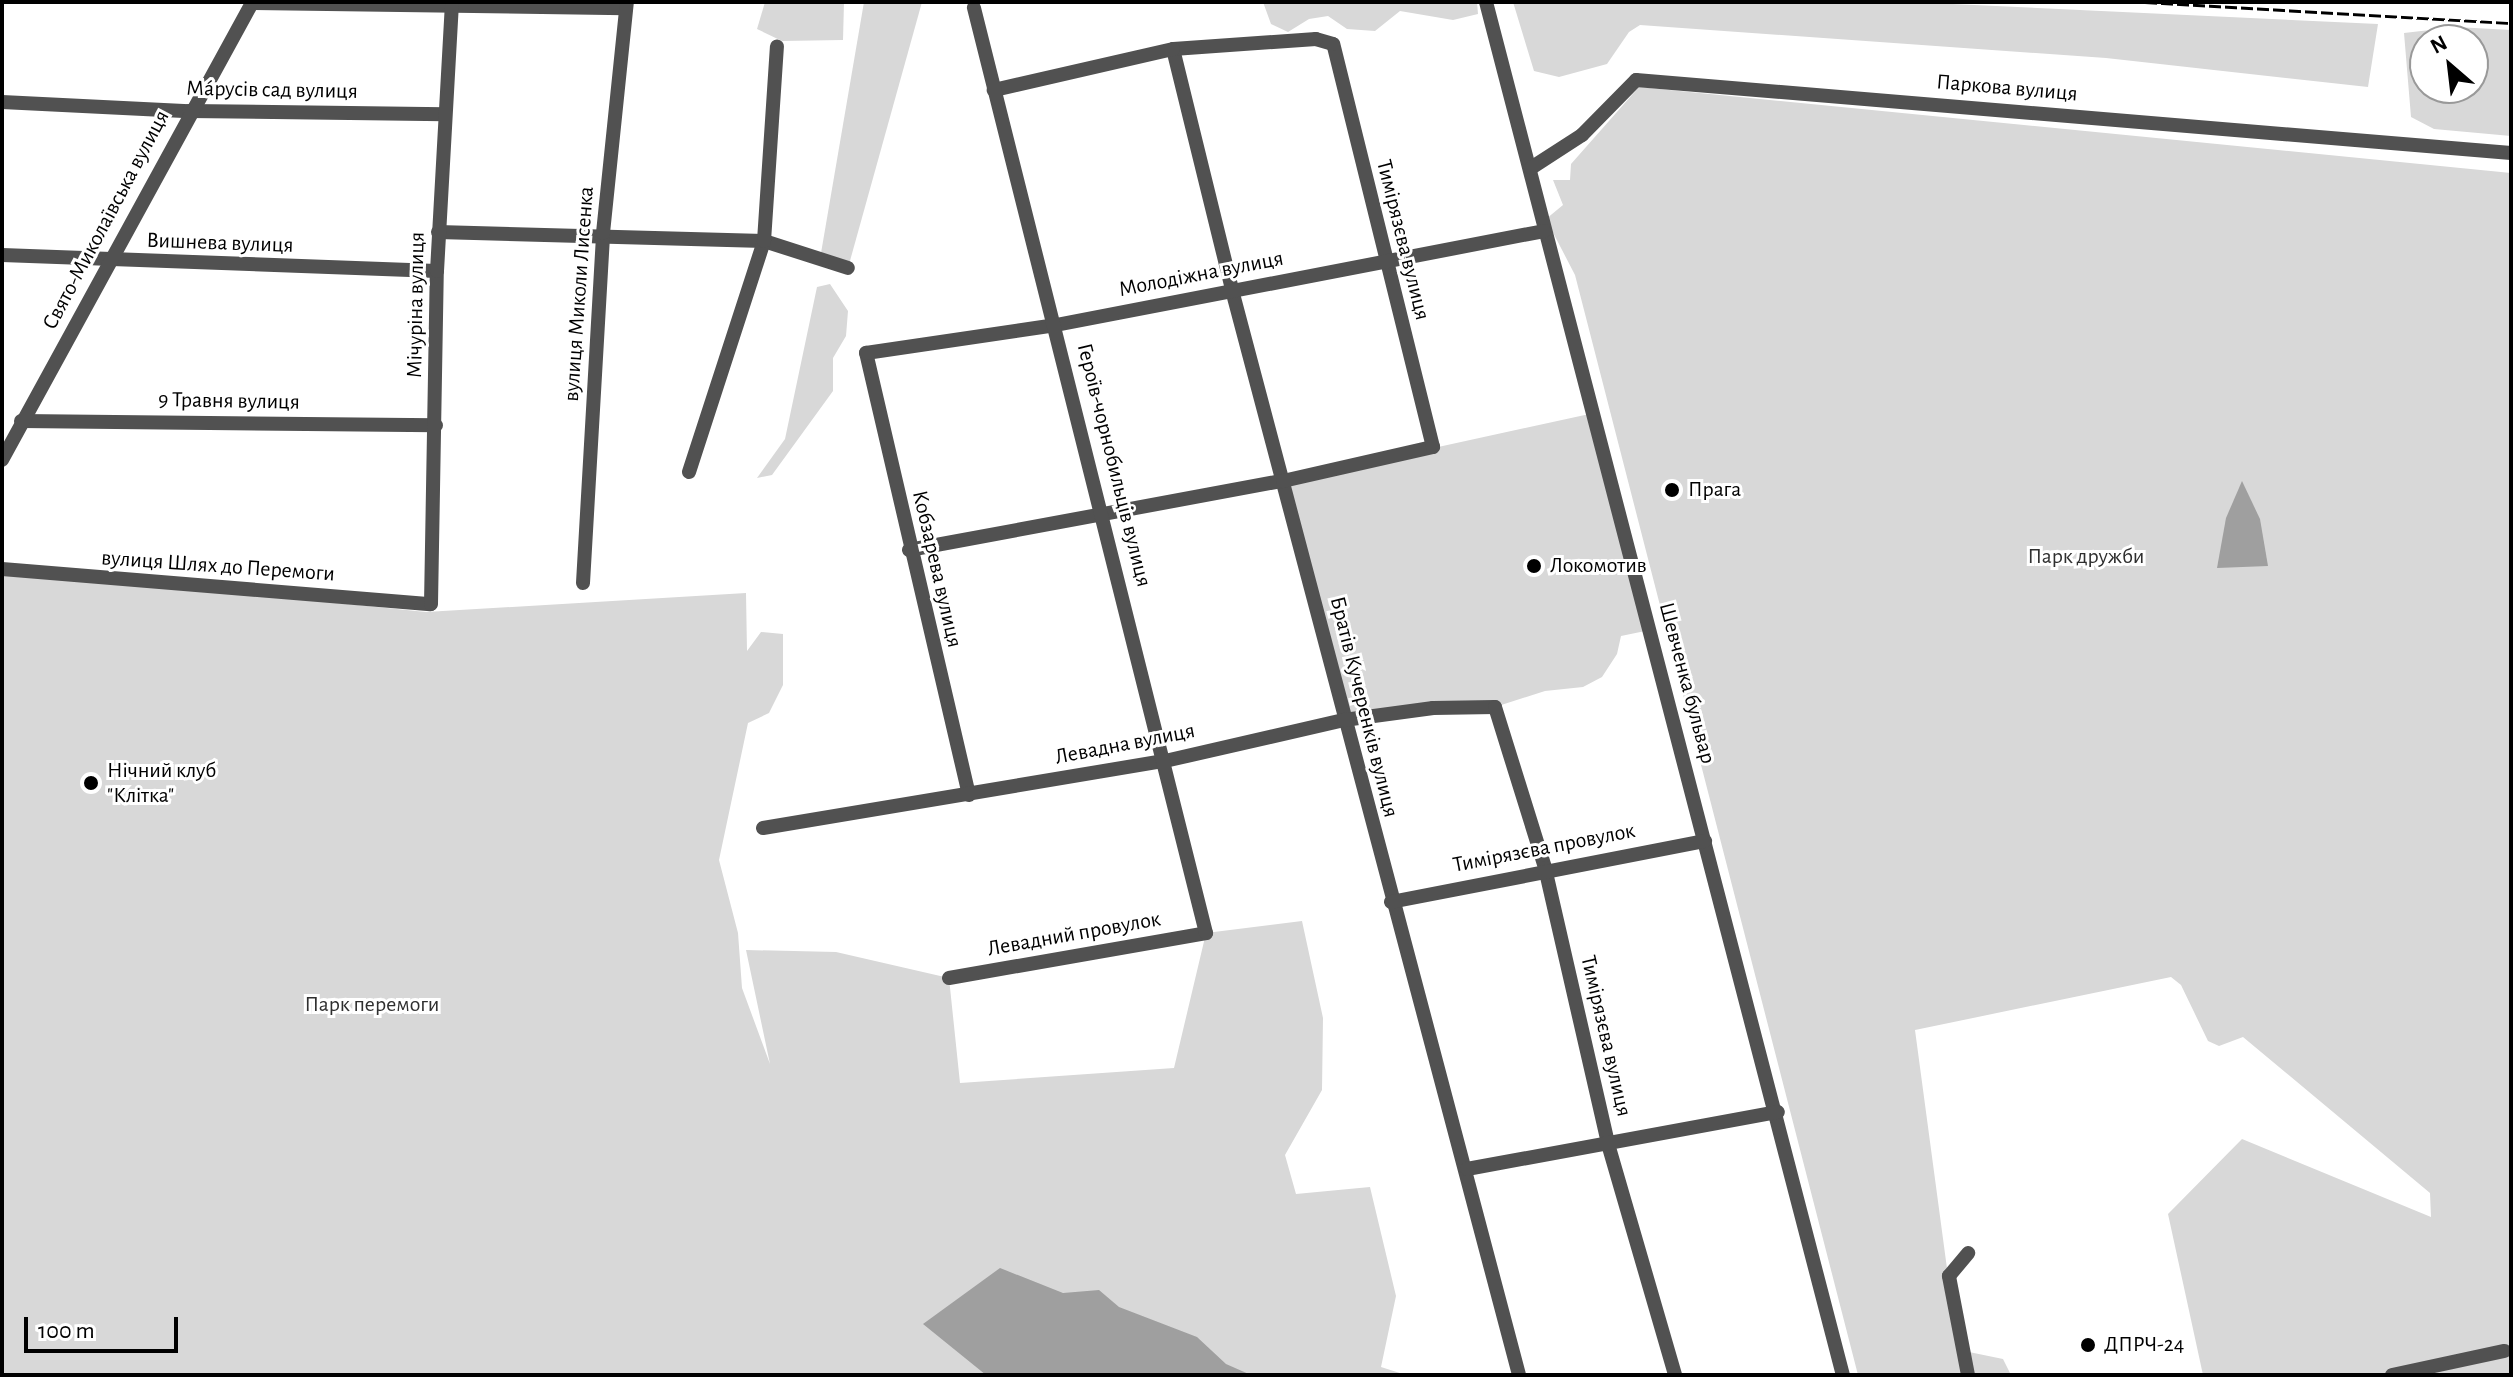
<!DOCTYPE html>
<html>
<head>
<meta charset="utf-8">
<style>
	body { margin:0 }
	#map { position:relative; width:2513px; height:1377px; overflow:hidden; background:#fff; font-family:"Alegreya Sans",sans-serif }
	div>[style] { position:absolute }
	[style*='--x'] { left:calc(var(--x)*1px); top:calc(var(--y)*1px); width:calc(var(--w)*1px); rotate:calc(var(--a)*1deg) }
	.green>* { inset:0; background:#d8d8d8 }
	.water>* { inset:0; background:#9f9f9f }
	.minor>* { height:14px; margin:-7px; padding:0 7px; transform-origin:7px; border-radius:7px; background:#515151 }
	.rail>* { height:3px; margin-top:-1.5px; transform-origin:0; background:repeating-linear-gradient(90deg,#000 0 12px,transparent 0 16px) }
	.dots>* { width:22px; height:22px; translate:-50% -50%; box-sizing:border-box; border:4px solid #fff; border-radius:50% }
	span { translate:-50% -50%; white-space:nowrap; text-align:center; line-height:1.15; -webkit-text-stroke:6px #fff; paint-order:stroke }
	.street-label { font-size:22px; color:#000 }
	.poi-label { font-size:22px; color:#000 }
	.left { translate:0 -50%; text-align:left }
	.park-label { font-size:22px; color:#2f2f2f }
	.frame { position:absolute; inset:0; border:4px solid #000; pointer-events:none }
	.north { position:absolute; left:2409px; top:24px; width:80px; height:80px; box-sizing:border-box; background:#fff; border:2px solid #999; border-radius:50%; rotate:332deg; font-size:22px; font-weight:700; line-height:32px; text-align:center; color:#000 }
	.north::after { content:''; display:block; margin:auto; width:28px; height:36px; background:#000; clip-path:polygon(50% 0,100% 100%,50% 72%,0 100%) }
	.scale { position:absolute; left:24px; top:1317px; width:154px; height:36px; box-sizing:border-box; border:4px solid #000; border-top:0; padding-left:10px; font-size:24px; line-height:28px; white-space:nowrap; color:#000; -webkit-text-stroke:6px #fff; paint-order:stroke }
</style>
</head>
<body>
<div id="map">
	<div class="green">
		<i style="clip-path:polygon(765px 2px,844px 2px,843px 40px,782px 41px,757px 29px)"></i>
		<i style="clip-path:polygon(864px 2px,922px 2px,848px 268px,820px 259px)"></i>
		<i style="clip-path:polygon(1263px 2px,1477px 2px,1478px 14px,1453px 20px,1400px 11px,1375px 31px,1347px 29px,1328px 16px,1309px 19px,1288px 32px,1271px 24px)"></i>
		<i style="clip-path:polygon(1513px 2px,1909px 2px,2378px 24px,2368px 87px,2106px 58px,1640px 25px,1629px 32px,1607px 64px,1559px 77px,1534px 71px)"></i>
		<i style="clip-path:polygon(evenodd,2456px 27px,2511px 30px,2511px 136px,2434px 129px,2411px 117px,2404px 33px,2456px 27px,2425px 40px,2473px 40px,2473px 88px,2425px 88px,2425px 40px)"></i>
		<i style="clip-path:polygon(1639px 87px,2511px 173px,2511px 1375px,2203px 1375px,2168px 1214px,2242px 1139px,2431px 1217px,2430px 1193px,2243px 1037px,2219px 1046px,2208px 1041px,2181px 985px,2171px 977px,1915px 1030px,1957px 1343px,1969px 1352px,2003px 1359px,2011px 1375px,1858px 1375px,1575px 275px,1546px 219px,1563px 205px,1553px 180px,1570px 180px,1571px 164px)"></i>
		<i style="clip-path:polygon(830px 284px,848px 311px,846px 336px,833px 358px,833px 391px,772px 475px,757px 478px,785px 439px,817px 287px)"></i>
		<i style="clip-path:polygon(1594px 413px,1650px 630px,1621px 636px,1617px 654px,1602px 677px,1583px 687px,1545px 691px,1495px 707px,1344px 720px,1283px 481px)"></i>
		<i style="clip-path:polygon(2px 569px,426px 612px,746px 593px,747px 651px,761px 632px,783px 634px,783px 685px,769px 713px,748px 723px,719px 860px,738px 933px,742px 988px,770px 1064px,746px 950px,836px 952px,949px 978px,960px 1083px,1174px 1068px,1206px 933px,1302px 921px,1323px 1018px,1322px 1090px,1285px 1155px,1296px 1194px,1370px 1187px,1396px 1296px,1381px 1367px,1406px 1375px,2px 1375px)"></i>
	</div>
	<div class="water">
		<i style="clip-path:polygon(2242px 481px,2260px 519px,2268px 566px,2217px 568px,2226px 518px)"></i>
		<i style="clip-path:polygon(1000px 1268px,1063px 1293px,1099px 1290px,1119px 1307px,1197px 1337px,1226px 1364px,1251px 1375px,986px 1375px,923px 1324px)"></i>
	</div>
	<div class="minor">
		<i style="--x:1486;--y:2;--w:1419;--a:75.43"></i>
		<i style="--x:1173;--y:49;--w:248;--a:76.2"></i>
		<i style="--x:1232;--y:290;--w:1122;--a:75.18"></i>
		<i style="--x:2;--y:102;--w:187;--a:2.8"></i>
		<i style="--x:189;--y:111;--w:256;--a:0.7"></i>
		<i style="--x:1531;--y:168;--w:61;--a:-32.9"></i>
		<i style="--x:1582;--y:135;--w:77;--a:-45.5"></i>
		<i style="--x:1636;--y:80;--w:878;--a:4.77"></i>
		<i style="--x:438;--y:232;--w:326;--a:1.6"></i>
		<i style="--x:764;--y:241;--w:88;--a:17.8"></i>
		<i style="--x:2;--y:255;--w:435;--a:2.1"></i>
		<i style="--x:21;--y:421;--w:415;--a:0.6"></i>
		<i style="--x:2;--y:460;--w:521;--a:-61.32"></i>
		<i style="--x:252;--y:3;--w:374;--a:0.8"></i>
		<i style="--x:689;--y:472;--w:243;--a:-72"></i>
		<i style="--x:764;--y:241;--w:195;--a:-86.2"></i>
		<i style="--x:909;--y:550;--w:380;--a:-10.5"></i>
		<i style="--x:1283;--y:481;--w:154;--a:-12.8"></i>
		<i style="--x:1433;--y:447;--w:415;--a:-103.9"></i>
		<i style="--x:1333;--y:44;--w:18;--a:-164"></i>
		<i style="--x:1316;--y:39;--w:143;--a:176"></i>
		<i style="--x:1173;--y:49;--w:184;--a:167.1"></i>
		<i style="--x:2;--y:569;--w:430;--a:4.7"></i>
		<i style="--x:431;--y:604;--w:333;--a:-89"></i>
		<i style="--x:437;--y:271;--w:265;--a:-86.8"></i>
		<i style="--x:583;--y:583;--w:351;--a:-86.7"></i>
		<i style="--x:603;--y:233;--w:232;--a:-84.1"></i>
		<i style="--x:969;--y:795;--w:454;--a:-103.1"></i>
		<i style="--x:866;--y:353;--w:192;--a:-8.4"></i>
		<i style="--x:1056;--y:325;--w:497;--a:-10.9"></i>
		<i style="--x:763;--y:828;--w:408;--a:-9.5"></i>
		<i style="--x:1165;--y:761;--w:184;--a:-12.9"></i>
		<i style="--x:1344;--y:720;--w:90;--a:-7.7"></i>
		<i style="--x:1433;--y:708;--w:62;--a:-0.9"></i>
		<i style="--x:1495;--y:707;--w:169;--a:72.7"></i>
		<i style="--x:1545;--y:868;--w:283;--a:77.1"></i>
		<i style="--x:1608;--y:1144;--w:241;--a:73.8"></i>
		<i style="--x:1391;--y:902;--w:320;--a:-11"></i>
		<i style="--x:949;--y:978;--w:261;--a:-9.9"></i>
		<i style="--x:1206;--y:933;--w:954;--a:-104.08"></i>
		<i style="--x:1467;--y:1169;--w:316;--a:-10.4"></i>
		<i style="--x:1968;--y:1375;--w:101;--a:-100.9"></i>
		<i style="--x:1949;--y:1276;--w:30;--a:-50"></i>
		<i style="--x:2392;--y:1375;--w:115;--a:-12.1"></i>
	</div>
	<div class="rail">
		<i style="--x:2145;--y:2;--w:367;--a:3.3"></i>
	</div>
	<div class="dots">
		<i style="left:1672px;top:490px;background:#000"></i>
		<i style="left:1534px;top:566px;background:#000"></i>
		<i style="left:91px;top:783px;background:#000"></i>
		<i style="left:2088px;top:1345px;background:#000"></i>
	</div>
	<div class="street-label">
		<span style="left:2007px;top:88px;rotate:5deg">Паркова вулиця</span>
		<span style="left:272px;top:90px;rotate:1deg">Мáрусів сад вулиця</span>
		<span style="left:106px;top:220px;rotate:-62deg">Свято-Миколаївська вулиця</span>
		<span style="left:1403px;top:240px;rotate:76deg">Тимірязєва вулиця</span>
		<span style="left:220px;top:243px;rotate:2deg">Вишнева вулиця</span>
		<span style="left:1201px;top:274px;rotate:-11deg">Молодіжна вулиця</span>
		<span style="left:579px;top:294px;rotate:-86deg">вулиця Миколи Лисенка</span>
		<span style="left:416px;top:305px;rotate:-89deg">Мічуріна вулиця</span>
		<span style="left:229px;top:401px;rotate:1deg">9 Травня вулиця</span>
		<span style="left:1114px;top:465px;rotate:76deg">Героїв-чорнобильців вулиця</span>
		<span style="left:218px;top:566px;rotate:4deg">вулиця Шлях до Перемоги</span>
		<span style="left:937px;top:569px;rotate:77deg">Кобзарева вулиця</span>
		<span style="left:1687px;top:683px;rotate:75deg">Шевченка бульвар</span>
		<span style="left:1364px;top:707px;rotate:76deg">Братів Кучеренків вулиця</span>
		<span style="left:1125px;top:744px;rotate:-11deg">Левадна вулиця</span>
		<span style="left:1544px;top:848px;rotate:-11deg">Тимірязєва провулок</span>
		<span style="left:1074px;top:934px;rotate:-10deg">Левадний провулок</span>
		<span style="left:1606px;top:1036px;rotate:77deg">Тимірязєва вулиця</span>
	</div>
	<div class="poi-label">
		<span class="left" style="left:1688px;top:490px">Прага</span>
		<span class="left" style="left:1550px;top:566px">Локомотив</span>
		<span class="left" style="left:107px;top:783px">Нічний клуб<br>"Клітка"</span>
		<span class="left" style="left:2104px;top:1345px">ДПРЧ-24</span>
	</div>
	<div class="park-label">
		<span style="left:2086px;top:557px">Парк дружби</span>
		<span style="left:372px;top:1005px">Парк перемоги</span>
	</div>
	<div class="frame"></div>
	<div class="north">N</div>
	<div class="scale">100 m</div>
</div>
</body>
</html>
